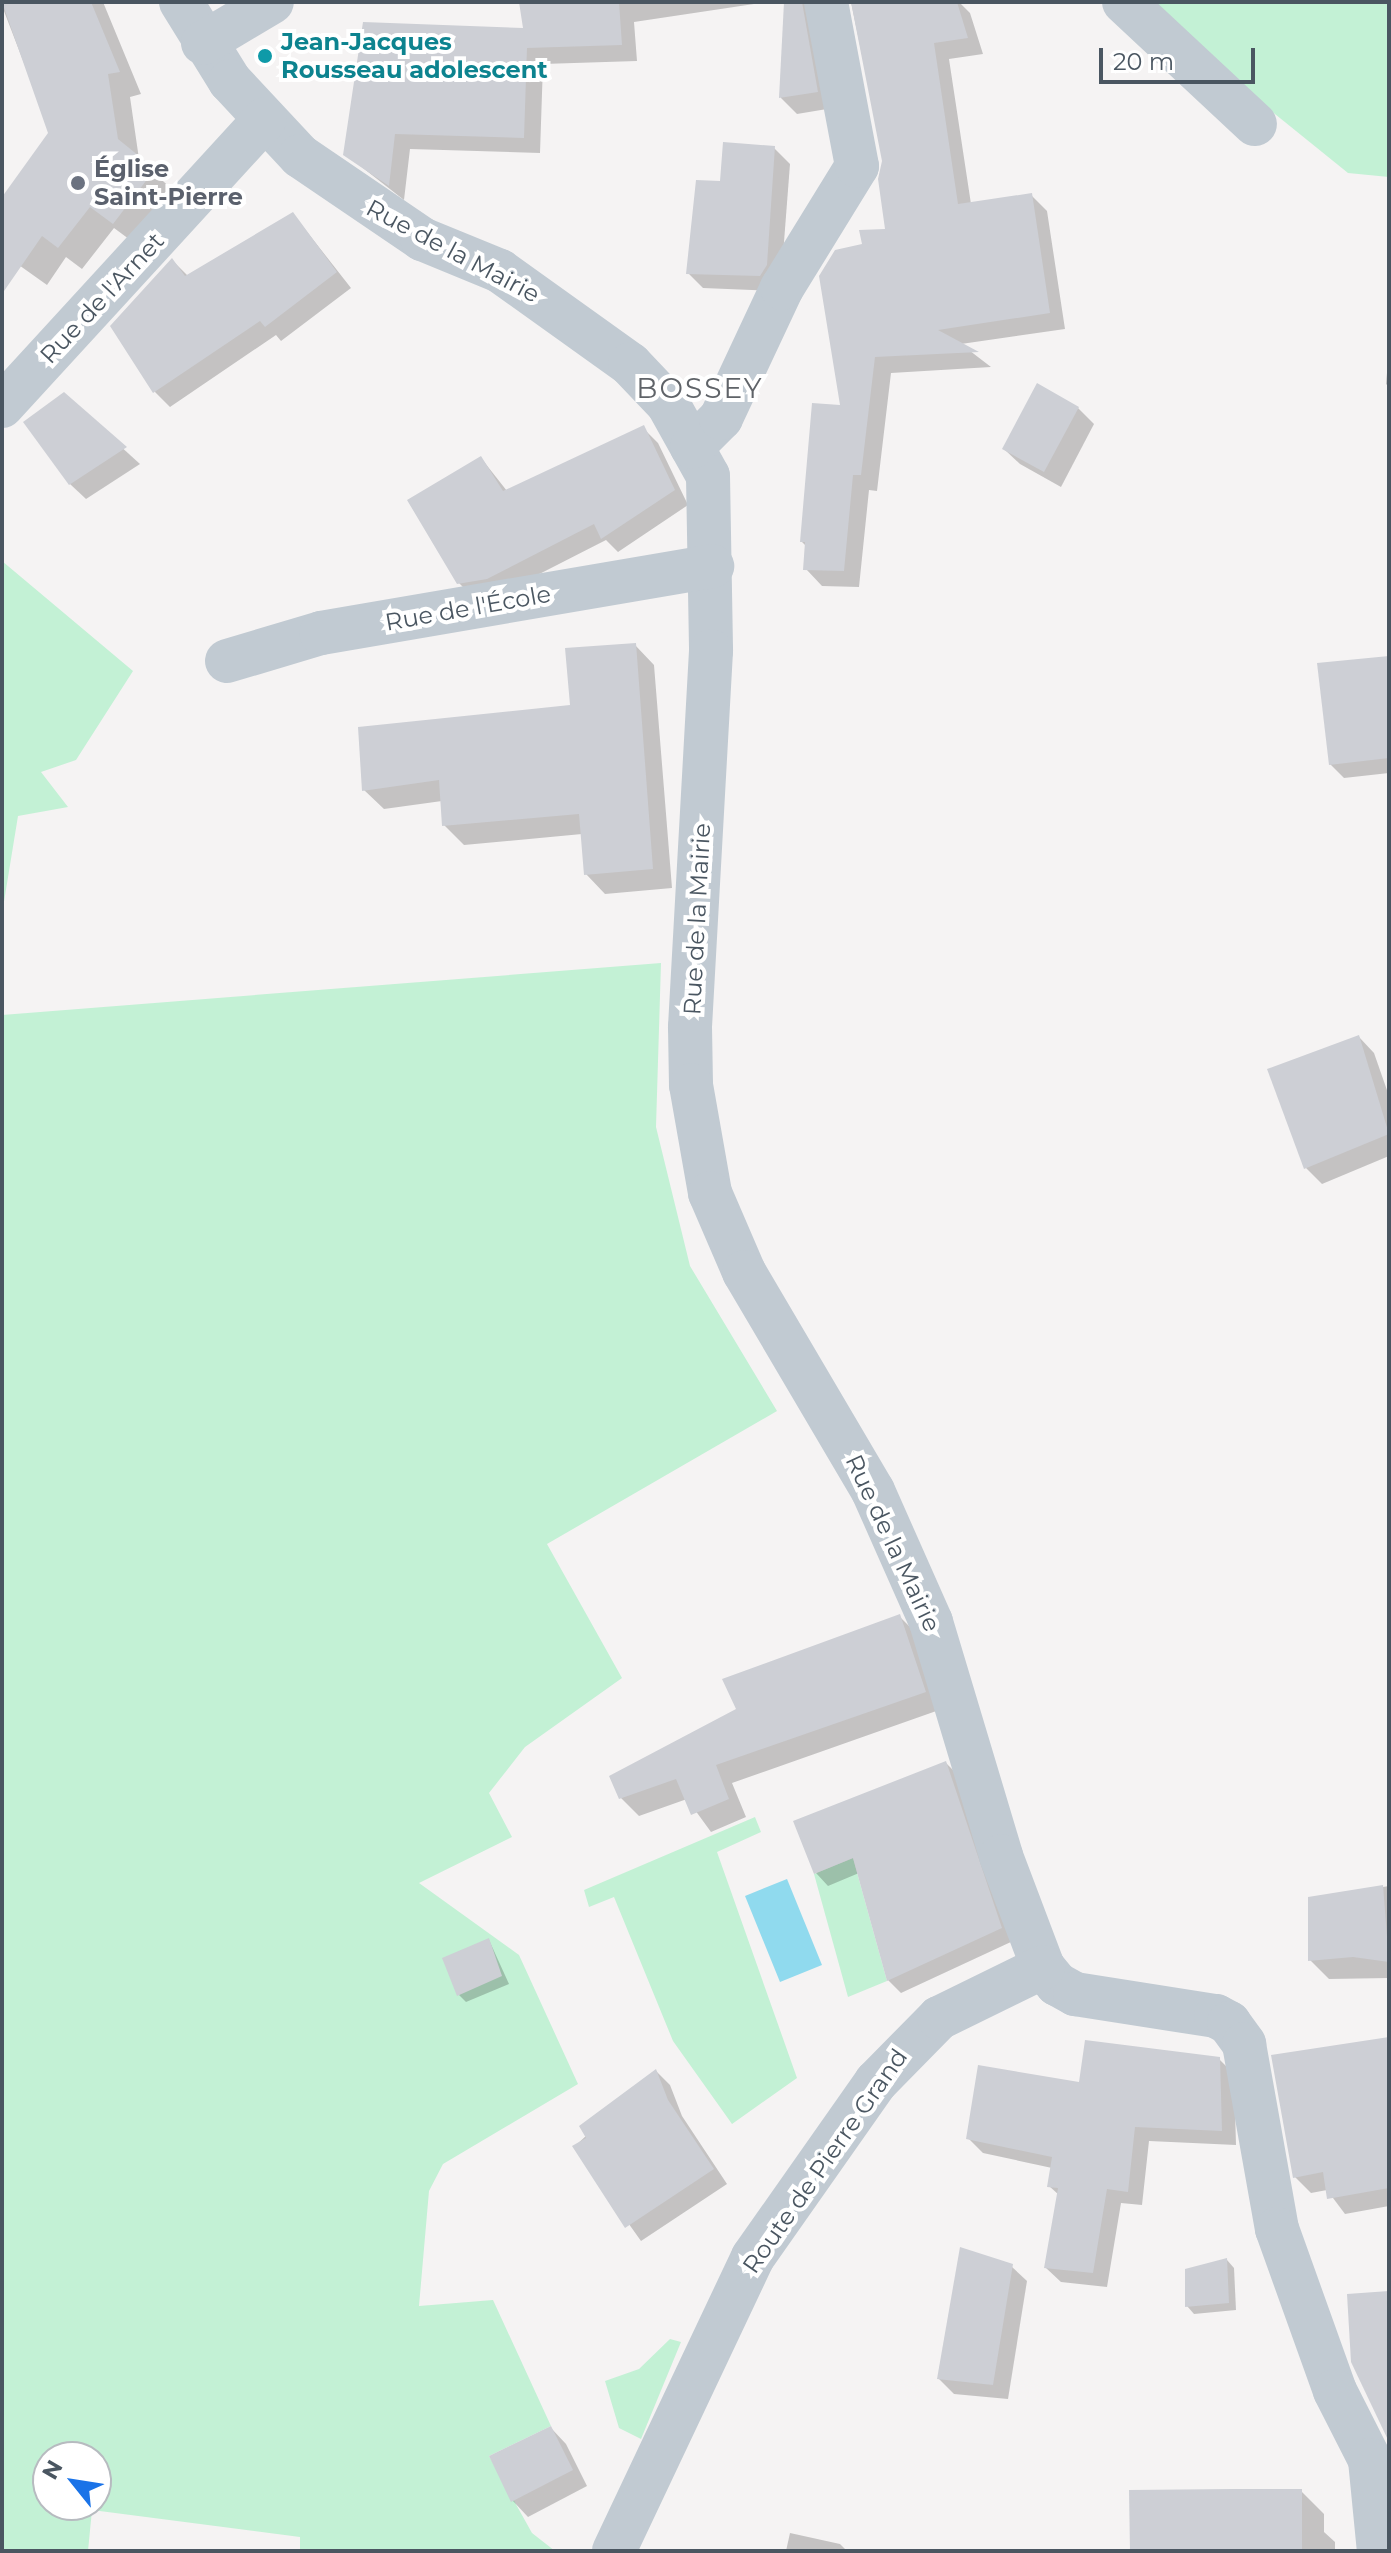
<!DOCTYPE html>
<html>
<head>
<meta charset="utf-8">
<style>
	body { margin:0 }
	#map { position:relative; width:1391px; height:2553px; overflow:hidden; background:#f5f3f3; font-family:Montserrat,sans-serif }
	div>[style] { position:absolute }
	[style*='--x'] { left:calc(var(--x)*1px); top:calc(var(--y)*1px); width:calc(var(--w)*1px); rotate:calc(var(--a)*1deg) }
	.green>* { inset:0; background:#c3f1d5 }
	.water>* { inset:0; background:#90daee }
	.shadow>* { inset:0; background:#0003 }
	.building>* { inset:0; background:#cdcfd5 }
	.minor>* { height:44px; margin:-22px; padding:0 22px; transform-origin:22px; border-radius:22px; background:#c1cad2 }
	.dots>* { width:22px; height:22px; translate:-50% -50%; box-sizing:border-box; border:4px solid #fff; border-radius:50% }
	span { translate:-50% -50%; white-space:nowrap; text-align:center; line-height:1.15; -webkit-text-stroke:8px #fff; paint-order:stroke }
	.culture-label { font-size:24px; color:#0d838f; font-weight:700 }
	.left { translate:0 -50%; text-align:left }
	.worship-label { font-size:24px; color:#5b616d; font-weight:700 }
	.street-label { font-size:24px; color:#4a5661 }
	.quarter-label { font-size:28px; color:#5f6368; letter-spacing:2px }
	.frame { position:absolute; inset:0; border:4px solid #4a5661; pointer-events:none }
	.north { position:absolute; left:32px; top:2441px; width:80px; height:80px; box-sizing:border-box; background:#fff; border:2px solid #b7bbc0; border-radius:50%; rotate:300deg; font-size:22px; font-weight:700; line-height:32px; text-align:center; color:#4a5661 }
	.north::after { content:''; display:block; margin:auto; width:28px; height:36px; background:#1a73e8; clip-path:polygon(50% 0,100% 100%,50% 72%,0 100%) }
	.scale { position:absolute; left:1099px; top:48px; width:156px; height:36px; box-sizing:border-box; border:4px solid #4a5661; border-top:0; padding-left:10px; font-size:24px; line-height:28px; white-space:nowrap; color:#4a5661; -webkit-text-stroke:6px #fff; paint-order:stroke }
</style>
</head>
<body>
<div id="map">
	<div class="green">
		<i style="clip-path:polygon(1151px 2px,1389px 2px,1389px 177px,1348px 173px,1250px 94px)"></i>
		<i style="clip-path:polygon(2px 561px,133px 671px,76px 760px,41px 772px,68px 807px,18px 816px,2px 914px)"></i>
		<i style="clip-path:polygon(evenodd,661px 963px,656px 1127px,690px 1266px,777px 1411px,547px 1544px,622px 1678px,525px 1747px,489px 1793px,512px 1837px,419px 1883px,519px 1955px,578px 2084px,443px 2164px,429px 2191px,419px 2306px,493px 2300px,551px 2426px,489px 2456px,532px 2533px,555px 2551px,300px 2551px,300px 2537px,92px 2510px,88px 2551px,2px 2551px,2px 1015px,661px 963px,48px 2457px,96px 2457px,96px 2505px,48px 2505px,48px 2457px)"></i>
		<i style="clip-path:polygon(755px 1817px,761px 1832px,717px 1852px,797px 2078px,732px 2124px,673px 2041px,614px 1897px,589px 1907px,584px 1890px)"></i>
		<i style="clip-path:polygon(853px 1858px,887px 1981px,848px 1997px,814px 1874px)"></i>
		<i style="clip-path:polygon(670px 2339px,681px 2342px,641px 2439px,619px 2428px,605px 2381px,639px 2369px)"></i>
	</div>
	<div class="water">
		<i style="clip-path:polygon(787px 1879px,822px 1965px,780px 1982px,745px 1896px)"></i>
	</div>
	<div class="shadow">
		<i style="clip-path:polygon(12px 2px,103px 2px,141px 94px,130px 97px,139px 159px,176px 193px,137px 245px,114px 228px,82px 269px,66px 257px,47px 285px,2px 253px,2px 200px,51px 133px,2px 6px)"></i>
		<i style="clip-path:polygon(521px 2px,767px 2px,634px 22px,637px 61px,543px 64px,540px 153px,410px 149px,404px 200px,345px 154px,526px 30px)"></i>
		<i style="clip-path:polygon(785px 2px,827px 2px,833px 108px,797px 114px,781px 98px)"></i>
		<i style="clip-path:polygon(851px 2px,959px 2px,970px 13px,983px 54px,949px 59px,971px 204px,1031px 195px,1047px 211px,1065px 329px,961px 344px,991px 367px,891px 373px,877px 491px,869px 490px,859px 587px,822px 586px,806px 569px,806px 546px,802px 542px,842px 408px,864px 246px,887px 231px,884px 161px)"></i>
		<i style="clip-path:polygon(774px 148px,790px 164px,781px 281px,776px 291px,703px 288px,688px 273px,722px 183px)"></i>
		<i style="clip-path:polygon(293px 214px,351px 288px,281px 341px,276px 335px,170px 407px,155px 392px,172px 260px,188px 276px)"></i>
		<i style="clip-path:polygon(1389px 350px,1389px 387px,1386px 384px)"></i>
		<i style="clip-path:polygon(64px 395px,140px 464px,86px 499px,70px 484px)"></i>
		<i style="clip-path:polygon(1078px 408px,1094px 424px,1061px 487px,1020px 464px,1004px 449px)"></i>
		<i style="clip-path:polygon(643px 428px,658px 443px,688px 505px,618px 552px,606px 540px,502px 593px,474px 598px,459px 583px,481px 458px,507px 491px)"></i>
		<i style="clip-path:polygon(635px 645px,654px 665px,672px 888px,605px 894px,586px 874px,582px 834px,464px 845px,444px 825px,442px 801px,384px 809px,364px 790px,573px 706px)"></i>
		<i style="clip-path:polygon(1389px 658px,1389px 773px,1344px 778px,1330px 764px)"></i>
		<i style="clip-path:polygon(1359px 1037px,1374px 1053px,1389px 1096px,1389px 1156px,1322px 1184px,1306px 1168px)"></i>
		<i style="clip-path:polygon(899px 1616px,917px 1634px,942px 1709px,732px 1783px,746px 1817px,711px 1832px,687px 1799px,639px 1816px,621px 1798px,739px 1710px)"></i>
		<i style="clip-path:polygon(946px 1763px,959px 1776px,1013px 1941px,901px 1993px,888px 1980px,859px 1873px,828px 1886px,816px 1873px)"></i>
		<i style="clip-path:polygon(1389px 1886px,1389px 1978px,1329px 1979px,1310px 1960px,1310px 1899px)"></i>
		<i style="clip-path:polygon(489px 1940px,509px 1984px,466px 2002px,459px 1995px)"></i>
		<i style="clip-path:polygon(1389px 2039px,1389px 2206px,1345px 2214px,1327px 2190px,1311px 2193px,1295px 2177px)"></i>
		<i style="clip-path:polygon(1219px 2059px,1234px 2074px,1236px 2145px,1149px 2141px,1142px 2205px,1121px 2203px,1107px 2287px,1061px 2282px,1046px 2268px,1059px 2195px,1049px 2186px,1052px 2168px,983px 2153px,968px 2138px,1081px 2084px)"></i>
		<i style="clip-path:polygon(656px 2071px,670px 2085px,682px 2116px,727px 2184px,641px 2241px,574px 2147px)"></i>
		<i style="clip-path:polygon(1227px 2260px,1234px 2268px,1236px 2310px,1194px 2314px,1187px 2306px)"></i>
		<i style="clip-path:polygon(1011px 2266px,1027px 2281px,1008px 2399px,954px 2394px,939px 2379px)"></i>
		<i style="clip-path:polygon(551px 2428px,566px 2444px,587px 2486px,528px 2517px,513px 2501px)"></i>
		<i style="clip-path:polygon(1301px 2491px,1324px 2514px,1324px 2532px,1335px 2542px,1335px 2551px,1132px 2551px)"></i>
		<i style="clip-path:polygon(790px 2533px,840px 2544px,847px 2551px,786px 2551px)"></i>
	</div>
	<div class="building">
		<i style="clip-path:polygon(2px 2px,91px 2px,120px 72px,108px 74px,118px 139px,155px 169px,113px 224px,90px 207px,58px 248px,42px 236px,2px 294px,2px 197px,48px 133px)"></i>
		<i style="clip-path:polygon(519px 2px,619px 2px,622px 45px,527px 48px,524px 138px,395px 134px,389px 186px,343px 155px,363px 22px,523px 28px)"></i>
		<i style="clip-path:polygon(784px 2px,802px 2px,818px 92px,779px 98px)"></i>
		<i style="clip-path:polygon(851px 2px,957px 2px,968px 38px,934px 43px,958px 204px,1032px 193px,1050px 313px,938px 330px,979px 352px,875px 357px,861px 475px,853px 475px,844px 571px,803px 570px,805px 542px,800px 542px,812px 403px,840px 405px,819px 276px,835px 250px,862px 244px,859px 230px,885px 229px,878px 179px,882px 161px)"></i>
		<i style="clip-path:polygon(723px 142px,775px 146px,767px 265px,760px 276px,686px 274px,696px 180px,720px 181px)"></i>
		<i style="clip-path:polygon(293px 212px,337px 272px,265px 327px,260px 321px,153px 393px,110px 326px,172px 258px,185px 276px)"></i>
		<i style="clip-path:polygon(1037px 383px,1079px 407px,1044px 472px,1002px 449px)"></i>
		<i style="clip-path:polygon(64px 392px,127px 447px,69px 485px,23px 422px)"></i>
		<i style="clip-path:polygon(644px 425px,675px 490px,601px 539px,594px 524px,487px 579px,457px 584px,407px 500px,481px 456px,503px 491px)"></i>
		<i style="clip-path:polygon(636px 643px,653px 869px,584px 875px,579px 814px,442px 826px,439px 780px,362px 791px,358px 727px,570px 705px,565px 648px)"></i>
		<i style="clip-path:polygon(1389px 656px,1389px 758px,1329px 765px,1317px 663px)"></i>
		<i style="clip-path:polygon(1359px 1035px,1389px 1134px,1304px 1169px,1267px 1069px)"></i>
		<i style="clip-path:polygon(900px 1614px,926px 1692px,716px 1765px,729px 1799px,691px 1815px,676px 1779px,619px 1799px,609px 1776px,736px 1709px,722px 1679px)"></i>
		<i style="clip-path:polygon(946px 1761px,1002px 1928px,887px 1981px,853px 1858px,814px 1874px,793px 1821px)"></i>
		<i style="clip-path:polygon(1383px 1885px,1389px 1962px,1353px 1957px,1308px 1961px,1308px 1897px)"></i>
		<i style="clip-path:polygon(489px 1938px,502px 1976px,457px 1996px,442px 1958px)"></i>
		<i style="clip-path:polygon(1389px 2037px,1389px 2188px,1327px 2199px,1323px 2172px,1293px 2178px,1271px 2055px)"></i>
		<i style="clip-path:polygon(1085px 2040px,1220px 2057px,1222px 2131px,1135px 2127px,1128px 2192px,1107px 2189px,1093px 2273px,1044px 2268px,1058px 2188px,1047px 2187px,1052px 2157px,966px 2139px,978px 2065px,1079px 2082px)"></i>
		<i style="clip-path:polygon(656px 2069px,668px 2100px,714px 2169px,625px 2228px,572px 2146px,586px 2138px,579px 2126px)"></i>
		<i style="clip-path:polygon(960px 2247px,1013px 2264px,993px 2385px,937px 2379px)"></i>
		<i style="clip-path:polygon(1227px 2258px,1229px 2303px,1185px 2307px,1185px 2269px)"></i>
		<i style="clip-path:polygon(1389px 2291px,1389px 2442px,1351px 2362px,1347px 2294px)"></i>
		<i style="clip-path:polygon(551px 2426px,573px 2470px,511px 2502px,489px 2456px)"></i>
		<i style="clip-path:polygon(1234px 2489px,1302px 2489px,1302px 2551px,1130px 2551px,1129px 2490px)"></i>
	</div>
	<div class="minor">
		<i style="--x:181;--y:2;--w:93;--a:58.2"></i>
		<i style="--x:230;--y:81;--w:103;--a:47"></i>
		<i style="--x:300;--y:156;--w:148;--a:34.2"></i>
		<i style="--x:422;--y:239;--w:84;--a:22.3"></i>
		<i style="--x:500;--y:271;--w:160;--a:35.6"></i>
		<i style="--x:630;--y:364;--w:55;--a:46.5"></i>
		<i style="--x:668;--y:404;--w:82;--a:60.9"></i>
		<i style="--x:708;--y:476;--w:175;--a:89"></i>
		<i style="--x:711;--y:651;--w:377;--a:93.2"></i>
		<i style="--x:690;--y:1027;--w:58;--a:89"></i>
		<i style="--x:691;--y:1085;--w:110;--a:80"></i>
		<i style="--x:710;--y:1193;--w:86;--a:66.7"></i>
		<i style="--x:744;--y:1272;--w:254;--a:59.5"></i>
		<i style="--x:873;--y:1491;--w:143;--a:66.1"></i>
		<i style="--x:931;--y:1622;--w:244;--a:73.3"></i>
		<i style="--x:1001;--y:1856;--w:119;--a:69.3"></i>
		<i style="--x:1043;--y:1967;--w:22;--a:51"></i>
		<i style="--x:1057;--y:1984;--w:21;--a:29"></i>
		<i style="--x:1075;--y:1994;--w:143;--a:8.9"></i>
		<i style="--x:1216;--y:2016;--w:15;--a:28"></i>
		<i style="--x:1229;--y:2023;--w:26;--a:54"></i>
		<i style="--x:1244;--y:2044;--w:188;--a:79.9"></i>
		<i style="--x:1277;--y:2229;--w:172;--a:70.3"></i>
		<i style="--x:1335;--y:2391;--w:77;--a:63.1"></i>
		<i style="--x:1370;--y:2460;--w:91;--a:84.4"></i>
		<i style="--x:1124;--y:2;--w:179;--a:43"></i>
		<i style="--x:203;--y:43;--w:80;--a:-30.7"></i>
		<i style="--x:2;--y:406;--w:389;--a:-47.5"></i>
		<i style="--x:692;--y:447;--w:41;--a:-45"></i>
		<i style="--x:721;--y:418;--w:144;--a:-64.9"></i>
		<i style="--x:782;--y:288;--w:143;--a:-58.4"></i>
		<i style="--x:857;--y:166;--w:167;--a:-100.7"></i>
		<i style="--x:227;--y:661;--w:98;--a:-16.6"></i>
		<i style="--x:321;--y:633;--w:397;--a:-9.7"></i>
		<i style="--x:614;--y:2551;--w:325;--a:-64.7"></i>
		<i style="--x:753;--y:2257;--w:214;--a:-54.9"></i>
		<i style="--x:876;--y:2082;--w:90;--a:-45.5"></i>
		<i style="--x:939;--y:2018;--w:116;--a:-26.1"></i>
	</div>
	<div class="dots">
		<i style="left:265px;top:56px;background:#0f9aa8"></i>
		<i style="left:78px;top:183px;background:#6b7280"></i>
	</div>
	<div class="culture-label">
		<span class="left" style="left:281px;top:56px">Jean-Jacques<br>Rousseau adolescent</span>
	</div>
	<div class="worship-label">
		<span class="left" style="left:94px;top:183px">Église<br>Saint-Pierre</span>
	</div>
	<div class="street-label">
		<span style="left:453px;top:251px;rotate:28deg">Rue de la Mairie</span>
		<span style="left:102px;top:298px;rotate:-47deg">Rue de l'Arnet</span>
		<span style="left:468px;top:608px;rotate:-10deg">Rue de l'École</span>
		<span style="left:697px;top:919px;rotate:-87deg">Rue de la Mairie</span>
		<span style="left:893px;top:1543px;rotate:65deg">Rue de la Mairie</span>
		<span style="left:825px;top:2161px;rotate:-55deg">Route de Pierre Grand</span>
	</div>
	<div class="quarter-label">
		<span style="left:700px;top:388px">BOSSEY</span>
	</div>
	<div class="frame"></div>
	<div class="north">N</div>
	<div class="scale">20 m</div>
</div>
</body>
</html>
